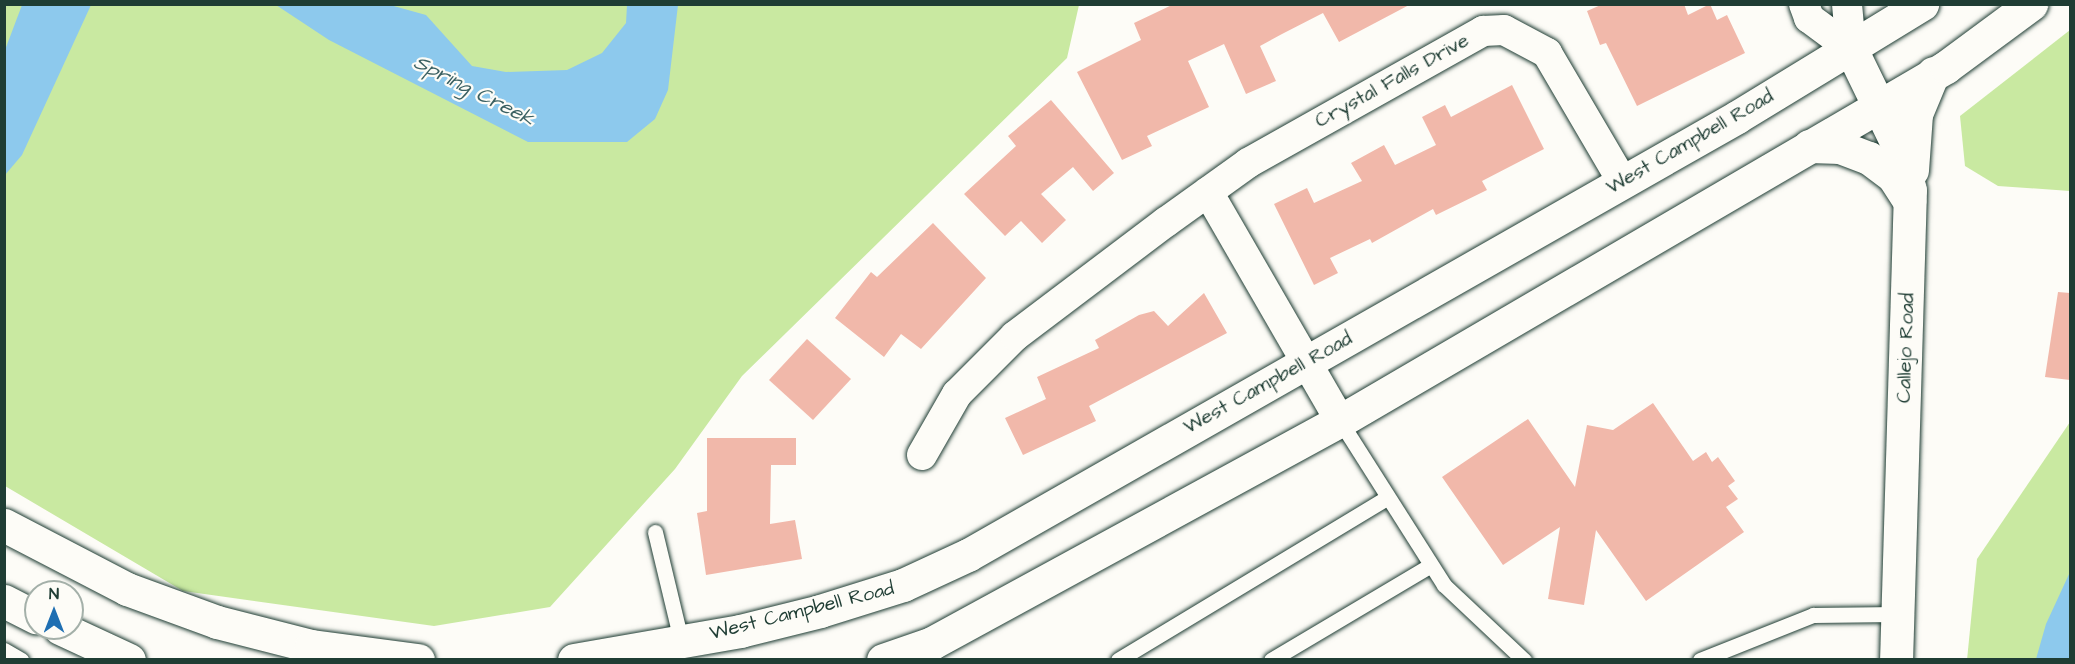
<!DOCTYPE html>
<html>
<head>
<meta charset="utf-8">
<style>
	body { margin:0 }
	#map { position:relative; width:2075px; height:664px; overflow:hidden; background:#fdfcf7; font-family:"Architects Daughter",sans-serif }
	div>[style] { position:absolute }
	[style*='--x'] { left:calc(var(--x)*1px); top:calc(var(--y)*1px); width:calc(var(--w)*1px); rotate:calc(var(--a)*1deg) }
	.green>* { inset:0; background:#c9e9a1 }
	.water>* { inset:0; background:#8dc9ed }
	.building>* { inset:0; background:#f1b8aa }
	.roads { filter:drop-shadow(0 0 2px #1f3d34) drop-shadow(0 0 2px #1f3d34) }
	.lane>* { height:15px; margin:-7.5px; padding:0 7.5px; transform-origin:7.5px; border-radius:7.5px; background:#fdfcf7 }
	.street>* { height:30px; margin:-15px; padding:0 15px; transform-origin:15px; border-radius:15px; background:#fdfcf7 }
	.secondary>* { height:33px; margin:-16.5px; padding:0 16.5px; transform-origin:16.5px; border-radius:16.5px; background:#fdfcf7 }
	span { translate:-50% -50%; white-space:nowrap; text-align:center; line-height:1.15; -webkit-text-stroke:4.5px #fdfcf7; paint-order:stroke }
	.street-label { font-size:20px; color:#1f3d34 }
	.water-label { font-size:21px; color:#3a6062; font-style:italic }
	.frame { position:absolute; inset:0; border:6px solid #1f3d34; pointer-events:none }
	.north { position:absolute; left:24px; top:580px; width:60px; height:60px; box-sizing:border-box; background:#fdfcf7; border:2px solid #a4b0a9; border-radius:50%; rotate:0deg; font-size:16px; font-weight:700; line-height:24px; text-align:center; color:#1f3d34 }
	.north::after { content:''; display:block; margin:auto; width:21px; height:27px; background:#1f6fb2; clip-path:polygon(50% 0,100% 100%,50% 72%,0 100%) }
</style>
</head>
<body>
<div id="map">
	<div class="green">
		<i style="clip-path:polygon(4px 5px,1079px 5px,1067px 58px,742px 376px,675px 469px,550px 607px,434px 626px,183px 591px,5px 486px)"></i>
		<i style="clip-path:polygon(2070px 30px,2070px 191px,1998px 186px,1965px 166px,1960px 116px)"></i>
		<i style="clip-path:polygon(2070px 422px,2070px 659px,1967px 660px,1977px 559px)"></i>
	</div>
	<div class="water">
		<i style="clip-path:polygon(22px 5px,91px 5px,22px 155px,5px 175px,5px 50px)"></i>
		<i style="clip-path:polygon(276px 5px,390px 5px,426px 15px,472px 66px,506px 72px,567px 70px,602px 53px,626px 23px,627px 5px,678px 5px,668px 90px,655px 119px,627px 142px,528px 142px,329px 40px)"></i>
		<i style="clip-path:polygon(2070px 572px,2070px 659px,2036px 659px,2046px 624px)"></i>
	</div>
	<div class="building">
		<i style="clip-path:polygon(1174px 4px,1411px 4px,1339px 42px,1323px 13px,1282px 34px,1260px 46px,1276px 81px,1246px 94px,1224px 44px,1188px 61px,1209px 107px,1147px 136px,1152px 146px,1122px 160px,1077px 72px,1141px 40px,1134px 23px)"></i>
		<i style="clip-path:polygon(1603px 4px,1684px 4px,1688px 15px,1710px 4px,1717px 20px,1727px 15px,1745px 53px,1637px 106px,1606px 43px,1600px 45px,1587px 11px)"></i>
		<i style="clip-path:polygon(1512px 85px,1544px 149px,1482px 181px,1487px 190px,1436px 215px,1433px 209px,1372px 243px,1370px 239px,1330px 258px,1338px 273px,1314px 285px,1274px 204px,1307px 188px,1314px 203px,1362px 181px,1351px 163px,1384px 145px,1395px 165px,1436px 145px,1422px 117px,1445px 105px,1451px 117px)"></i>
		<i style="clip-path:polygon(1051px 100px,1114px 173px,1093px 191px,1073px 167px,1041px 194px,1066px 220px,1042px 243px,1021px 221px,1005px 236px,964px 194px,1016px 146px,1008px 136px)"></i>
		<i style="clip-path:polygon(933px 223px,986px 278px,921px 349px,901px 334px,884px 357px,835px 318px,871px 272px,877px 277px)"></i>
		<i style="clip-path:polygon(2058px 292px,2070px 293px,2070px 380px,2045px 377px)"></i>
		<i style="clip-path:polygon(1204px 293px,1227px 333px,1089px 406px,1096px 421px,1023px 455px,1005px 418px,1046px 399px,1037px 377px,1099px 348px,1095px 340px,1139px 315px,1154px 311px,1168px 326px)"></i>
		<i style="clip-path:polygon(807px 339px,851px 379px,813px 420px,769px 380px)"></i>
		<i style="clip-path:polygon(1653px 403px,1693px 461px,1706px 452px,1712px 462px,1718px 457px,1735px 481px,1728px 486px,1738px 499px,1726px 507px,1744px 532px,1646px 601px,1596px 530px,1584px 605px,1548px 599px,1560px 527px,1503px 565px,1442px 477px,1528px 419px,1575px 487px,1587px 425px,1613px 430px)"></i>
		<i style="clip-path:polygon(707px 438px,796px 438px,796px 465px,771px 465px,770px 524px,795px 520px,802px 559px,706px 575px,697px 513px,707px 511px)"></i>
	</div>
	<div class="roads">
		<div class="lane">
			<i style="--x:1340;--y:421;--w:194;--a:57.6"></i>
			<i style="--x:1444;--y:585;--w:110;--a:43.2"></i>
			<i style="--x:655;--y:532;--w:111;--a:76.5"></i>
			<i style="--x:4;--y:650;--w:20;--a:30"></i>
			<i style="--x:1118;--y:660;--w:315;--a:-31.1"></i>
			<i style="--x:1271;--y:660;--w:186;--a:-30.7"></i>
			<i style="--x:1700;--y:660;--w:122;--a:-21.7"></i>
			<i style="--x:1813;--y:615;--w:84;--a:-0.7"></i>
		</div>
		<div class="street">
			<i style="--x:1804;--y:4;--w:15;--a:70"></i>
			<i style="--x:1809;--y:18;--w:52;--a:36.4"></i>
			<i style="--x:1847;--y:4;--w:45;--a:84.9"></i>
			<i style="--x:1208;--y:192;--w:264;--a:60"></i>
			<i style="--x:922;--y:455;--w:70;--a:-60.2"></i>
			<i style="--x:957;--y:394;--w:82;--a:-45"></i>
			<i style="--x:1015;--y:336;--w:189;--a:-37.1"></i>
			<i style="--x:1166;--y:222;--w:101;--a:-35.7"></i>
			<i style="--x:1248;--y:163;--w:270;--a:-29.3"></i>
			<i style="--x:1483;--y:31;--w:21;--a:-3"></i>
			<i style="--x:1504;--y:30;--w:49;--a:28.1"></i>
			<i style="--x:1547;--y:53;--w:148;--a:59.6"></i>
		</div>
		<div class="secondary">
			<i style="--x:1851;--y:49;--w:114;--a:64.1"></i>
			<i style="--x:1901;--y:152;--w:39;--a:77"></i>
			<i style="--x:1910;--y:190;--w:470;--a:91.7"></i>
			<i style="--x:1809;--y:146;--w:31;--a:2"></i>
			<i style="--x:1840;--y:147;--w:31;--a:21"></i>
			<i style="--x:1869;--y:158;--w:30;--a:37"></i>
			<i style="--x:1893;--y:176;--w:30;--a:57"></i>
			<i style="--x:1912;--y:170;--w:56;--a:-85.9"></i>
			<i style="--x:1916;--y:114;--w:44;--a:-67.5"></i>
			<i style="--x:4;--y:525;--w:139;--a:27.5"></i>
			<i style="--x:127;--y:589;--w:96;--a:20.1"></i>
			<i style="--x:217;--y:622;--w:97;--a:14.3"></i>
			<i style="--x:311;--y:646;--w:108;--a:7.5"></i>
			<i style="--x:4;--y:601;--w:36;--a:27"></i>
			<i style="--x:60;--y:628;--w:76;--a:24.9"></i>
			<i style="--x:574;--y:660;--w:169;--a:-9.9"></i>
			<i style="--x:740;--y:631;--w:82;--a:-14"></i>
			<i style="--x:820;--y:611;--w:87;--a:-17.4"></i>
			<i style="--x:903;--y:585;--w:72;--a:-24.8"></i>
			<i style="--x:968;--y:555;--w:885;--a:-29.66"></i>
			<i style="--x:1737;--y:117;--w:217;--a:-31.4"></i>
			<i style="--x:883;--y:660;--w:52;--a:-19.1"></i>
			<i style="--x:932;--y:643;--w:464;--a:-28.6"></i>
			<i style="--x:1340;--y:421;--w:702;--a:-30.29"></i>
			<i style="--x:1946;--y:67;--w:106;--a:-36.5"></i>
		</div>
	</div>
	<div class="street-label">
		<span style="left:1392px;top:81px;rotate:-29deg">Crystal Falls Drive</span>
		<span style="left:1690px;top:142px;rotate:-30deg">West Campbell Road</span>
		<span style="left:1906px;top:348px;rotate:-88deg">Callejo Road</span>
		<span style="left:1268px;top:383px;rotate:-29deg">West Campbell Road</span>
		<span style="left:802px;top:611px;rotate:-14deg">West Campbell Road</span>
	</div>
	<div class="water-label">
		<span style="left:474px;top:91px;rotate:27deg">Spring Creek</span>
	</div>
	<div class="frame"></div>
	<div class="north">N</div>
</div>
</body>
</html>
